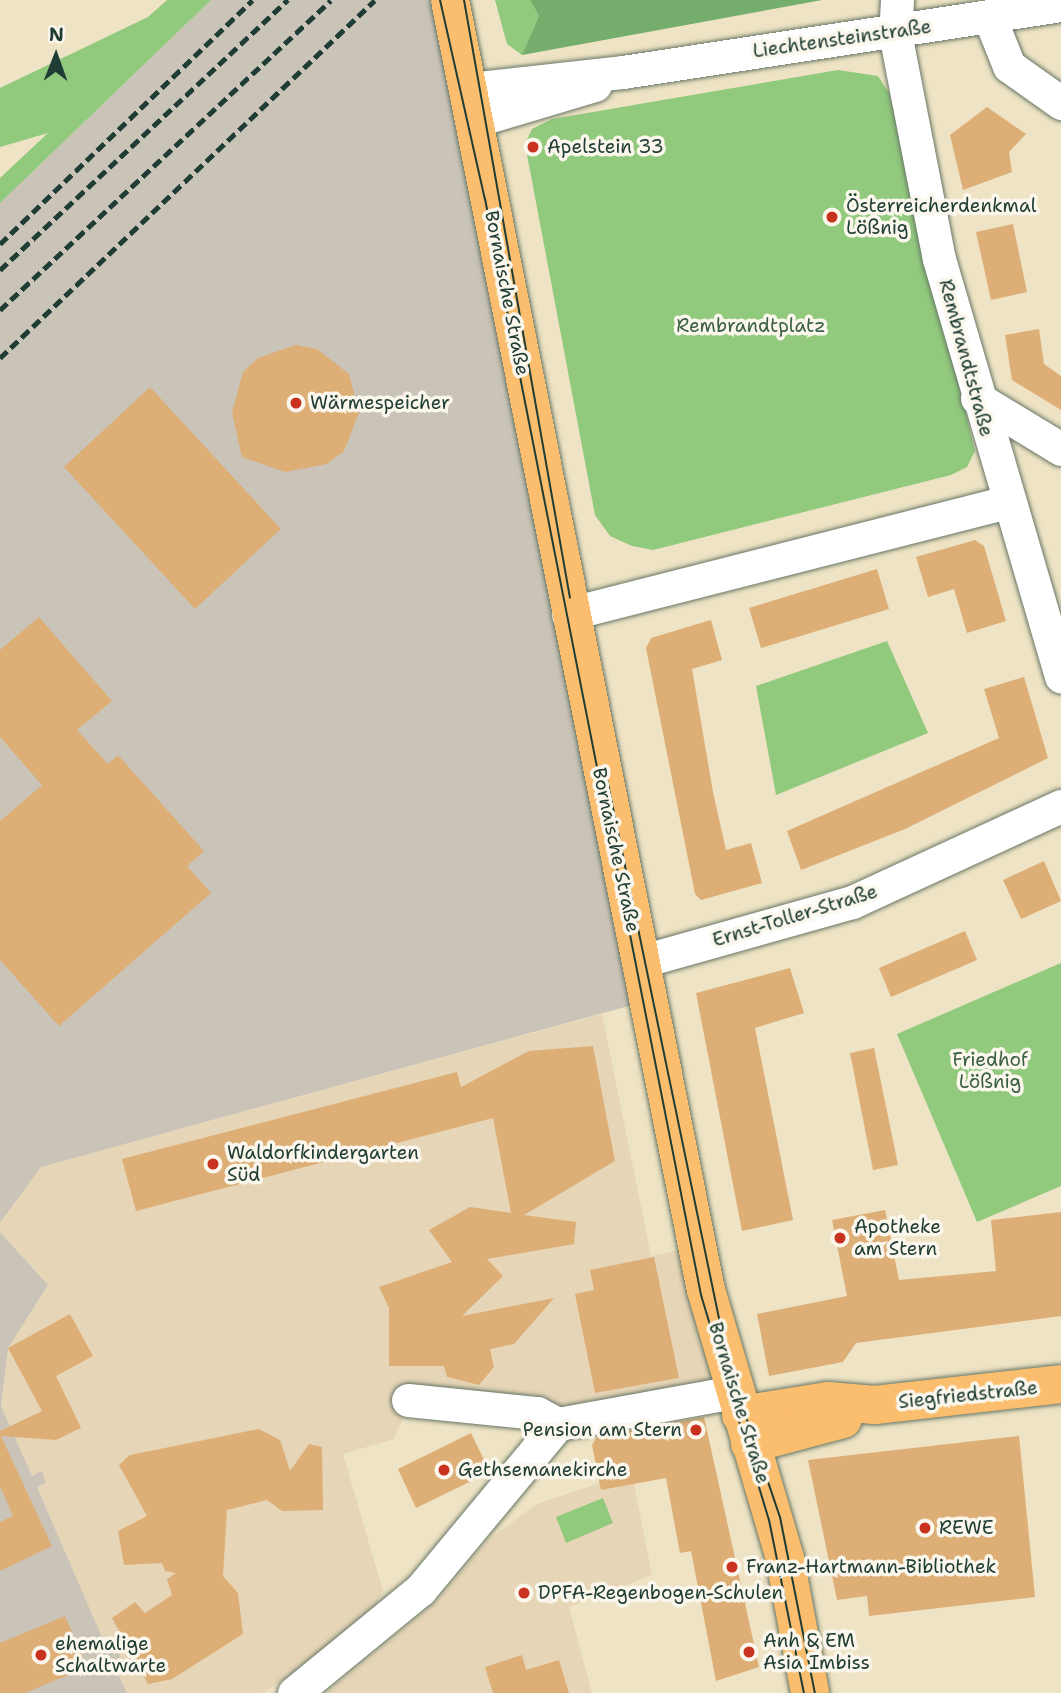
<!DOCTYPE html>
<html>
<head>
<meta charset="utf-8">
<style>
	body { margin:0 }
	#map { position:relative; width:1061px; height:1693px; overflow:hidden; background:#eee3c4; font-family:"Shantell Sans",sans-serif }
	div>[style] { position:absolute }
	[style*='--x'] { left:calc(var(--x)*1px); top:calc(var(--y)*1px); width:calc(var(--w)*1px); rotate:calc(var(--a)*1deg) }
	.built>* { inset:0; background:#e6d5b7 }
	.industrial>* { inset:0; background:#cac3b8 }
	.green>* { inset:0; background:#91c97d }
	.forest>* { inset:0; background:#74ad6c }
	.building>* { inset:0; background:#ddaf77 }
	.roads { filter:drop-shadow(0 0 2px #677766) drop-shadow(0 0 2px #677766) }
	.minor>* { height:33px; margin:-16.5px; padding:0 16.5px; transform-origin:16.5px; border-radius:16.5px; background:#fff }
	.major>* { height:38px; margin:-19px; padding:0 19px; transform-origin:19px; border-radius:19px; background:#fbbe6e }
	.tram>* { height:2px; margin:-1px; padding:0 1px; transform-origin:1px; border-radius:1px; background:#1f3d34 }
	.rail>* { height:5px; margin-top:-2.5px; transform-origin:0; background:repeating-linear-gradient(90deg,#1f3d34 0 10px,transparent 0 15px) }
	.dots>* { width:19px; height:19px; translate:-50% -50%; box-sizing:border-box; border:4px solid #fbf7ec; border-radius:50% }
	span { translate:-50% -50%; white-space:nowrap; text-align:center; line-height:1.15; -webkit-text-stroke:7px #fbf7ec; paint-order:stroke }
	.street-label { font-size:19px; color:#1f3d34 }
	.poi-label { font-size:19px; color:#1f3d34 }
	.left { translate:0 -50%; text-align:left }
	.right { translate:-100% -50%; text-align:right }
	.park-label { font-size:19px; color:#3c6046 }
	.north { position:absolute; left:21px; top:21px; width:70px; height:70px; -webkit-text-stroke:5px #fbf7ec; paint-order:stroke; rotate:1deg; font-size:19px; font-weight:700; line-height:28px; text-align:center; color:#1f3d34 }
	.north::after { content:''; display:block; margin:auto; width:24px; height:32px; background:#1f3d34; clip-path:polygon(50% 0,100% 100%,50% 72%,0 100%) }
</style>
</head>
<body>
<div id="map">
	<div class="built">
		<i style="clip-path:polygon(602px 1014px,651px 1256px,697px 1247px,734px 1392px,558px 1424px,407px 1408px,394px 1439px,343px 1454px,383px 1591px,363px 1627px,263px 1693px,127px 1693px,112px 1660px,121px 1657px,117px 1647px,107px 1650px,37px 1487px,46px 1483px,41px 1472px,32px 1476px,1px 1406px,8px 1348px,48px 1285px,0 1232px,0 1223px,41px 1167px)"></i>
		<i style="clip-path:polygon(600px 1483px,601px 1490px,634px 1484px,652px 1575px,569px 1607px,592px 1693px,326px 1693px,437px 1601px,488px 1540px,537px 1504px)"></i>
	</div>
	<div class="industrial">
		<i style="clip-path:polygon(211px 0,450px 0,647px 1001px,41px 1167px,0 1223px,0 203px)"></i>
		<i style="clip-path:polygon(0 1232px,48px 1285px,8px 1348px,1px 1406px,32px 1476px,42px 1471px,46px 1483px,37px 1487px,107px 1649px,116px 1646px,121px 1657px,112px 1661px,127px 1693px,0 1693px)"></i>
	</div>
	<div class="green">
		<i style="clip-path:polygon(167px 0,211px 0,0 203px,0 178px,48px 133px,0 147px,0 88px,148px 17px)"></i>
		<i style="clip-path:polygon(495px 0,530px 0,539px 16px,522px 55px,507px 44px)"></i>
		<i style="clip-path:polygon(838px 70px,878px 76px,889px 93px,975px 451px,967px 467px,951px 475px,653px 550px,632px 546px,610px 536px,595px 515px,525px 144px,532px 129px,552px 119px)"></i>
		<i style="clip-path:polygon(887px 641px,928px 733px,776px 795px,756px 686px)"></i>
		<i style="clip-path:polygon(1061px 963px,1061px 1186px,977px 1222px,897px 1034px)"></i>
		<i style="clip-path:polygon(603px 1498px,613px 1523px,566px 1543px,556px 1517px)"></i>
	</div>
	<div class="forest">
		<i style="clip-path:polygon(530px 0,822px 0,522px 55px,539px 16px)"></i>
	</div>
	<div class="building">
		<i style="clip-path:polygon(987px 107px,1026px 134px,1009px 152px,1012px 172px,963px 190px,950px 135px)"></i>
		<i style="clip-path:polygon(1013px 224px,1027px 292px,991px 300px,976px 232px)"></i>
		<i style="clip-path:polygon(1039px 329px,1044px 364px,1061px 376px,1061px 410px,1012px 380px,1005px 335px)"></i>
		<i style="clip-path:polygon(296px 345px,317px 349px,349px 374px,359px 413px,344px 451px,327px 464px,285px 472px,242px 457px,232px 413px,243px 372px,258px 358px)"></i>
		<i style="clip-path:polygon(150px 387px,281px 529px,195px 609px,64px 467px)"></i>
		<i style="clip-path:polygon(975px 540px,984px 546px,1006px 621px,967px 633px,954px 589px,928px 597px,916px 557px)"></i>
		<i style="clip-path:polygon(877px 569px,889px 609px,761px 648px,749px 608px)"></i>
		<i style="clip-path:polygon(39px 617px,112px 701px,77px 730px,108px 764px,118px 755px,204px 851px,187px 866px,211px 893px,59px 1026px,0 960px,0 821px,42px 785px,0 737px,0 650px)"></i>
		<i style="clip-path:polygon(711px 620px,722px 660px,692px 669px,713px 792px,726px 850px,751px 843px,762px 883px,701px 900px,695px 894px,646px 648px,651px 638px)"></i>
		<i style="clip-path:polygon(1024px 677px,1048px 758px,905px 829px,801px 870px,787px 831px,999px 738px,984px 689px)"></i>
		<i style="clip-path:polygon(1044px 861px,1061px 901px,1021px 919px,1003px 880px)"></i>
		<i style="clip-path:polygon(965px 931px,977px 960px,891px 997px,879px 968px)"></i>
		<i style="clip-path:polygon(790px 968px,804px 1013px,755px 1028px,793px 1220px,742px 1231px,696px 993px)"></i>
		<i style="clip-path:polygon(593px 1046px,615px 1161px,524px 1215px,576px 1222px,574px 1244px,487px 1259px,503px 1276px,462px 1316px,554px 1298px,514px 1344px,490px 1349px,494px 1367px,479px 1385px,447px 1377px,444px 1366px,389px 1366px,389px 1308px,379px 1287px,452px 1262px,429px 1230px,470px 1207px,511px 1213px,493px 1118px,136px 1211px,122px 1159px,457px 1072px,461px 1087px,529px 1051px)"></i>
		<i style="clip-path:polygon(874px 1048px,898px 1165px,873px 1170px,850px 1053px)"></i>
		<i style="clip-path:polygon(885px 1210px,899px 1280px,996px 1271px,991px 1220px,1061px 1212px,1061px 1316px,856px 1343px,843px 1362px,769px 1376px,757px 1314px,847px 1296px,832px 1220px)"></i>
		<i style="clip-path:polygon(654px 1257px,679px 1378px,595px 1393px,575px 1294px,594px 1290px,590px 1270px)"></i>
		<i style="clip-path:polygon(70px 1314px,93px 1356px,56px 1376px,81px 1428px,56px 1440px,1px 1436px,52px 1546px,0 1571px,0 1522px,13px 1516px,0 1486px,0 1431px,42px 1411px,8px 1348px)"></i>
		<i style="clip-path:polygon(704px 1417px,759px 1667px,716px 1681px,691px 1551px,680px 1553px,666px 1478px,601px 1490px,592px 1445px,597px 1437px)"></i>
		<i style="clip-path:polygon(259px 1429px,280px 1440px,290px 1471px,309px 1444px,322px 1447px,323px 1510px,282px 1511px,267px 1500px,227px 1510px,223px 1576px,238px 1593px,243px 1634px,172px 1679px,148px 1684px,112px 1618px,135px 1602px,145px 1613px,172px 1595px,167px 1579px,176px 1573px,165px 1571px,162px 1563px,124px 1565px,118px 1531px,147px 1516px,119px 1465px,130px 1455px)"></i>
		<i style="clip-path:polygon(471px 1433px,490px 1472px,416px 1508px,398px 1469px)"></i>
		<i style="clip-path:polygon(1019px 1436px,1035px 1597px,869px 1616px,867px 1596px,837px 1600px,808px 1460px)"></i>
		<i style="clip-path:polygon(65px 1616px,87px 1667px,25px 1693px,0 1693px,0 1643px)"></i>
		<i style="clip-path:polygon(522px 1655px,526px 1670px,559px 1660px,569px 1693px,493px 1693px,485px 1667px)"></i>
	</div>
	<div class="roads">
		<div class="minor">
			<i style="--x:897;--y:0;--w:33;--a:93"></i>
			<i style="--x:895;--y:33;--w:230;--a:79"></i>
			<i style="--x:939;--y:259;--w:435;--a:73.7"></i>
			<i style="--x:989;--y:16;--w:54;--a:68.2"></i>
			<i style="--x:1009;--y:66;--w:64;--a:35.4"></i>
			<i style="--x:468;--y:89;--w:156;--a:-6.3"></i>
			<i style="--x:623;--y:72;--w:443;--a:-8.7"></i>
			<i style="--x:474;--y:121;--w:126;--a:-16.6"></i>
			<i style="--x:977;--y:398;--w:98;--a:31.3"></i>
			<i style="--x:568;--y:614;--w:452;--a:-14.3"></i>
			<i style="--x:639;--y:962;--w:221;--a:-15.7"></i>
			<i style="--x:852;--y:902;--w:230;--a:-24.7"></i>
			<i style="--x:408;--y:1400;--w:130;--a:5.8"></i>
			<i style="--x:537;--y:1413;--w:24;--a:28"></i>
			<i style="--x:558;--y:1424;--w:179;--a:-10.3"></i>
			<i style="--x:294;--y:1693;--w:163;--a:-39.3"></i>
			<i style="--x:420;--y:1590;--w:216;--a:-50.3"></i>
		</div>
		<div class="major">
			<i style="--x:450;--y:0;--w:1315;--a:78.78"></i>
			<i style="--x:706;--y:1290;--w:280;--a:73.6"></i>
			<i style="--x:785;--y:1559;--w:136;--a:79.4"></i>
			<i style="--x:741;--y:1415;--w:88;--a:-9.1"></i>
			<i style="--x:828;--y:1401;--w:47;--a:4.9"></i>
			<i style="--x:875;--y:1405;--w:187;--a:-6.4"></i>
			<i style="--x:750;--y:1444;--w:96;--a:-15"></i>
		</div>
	</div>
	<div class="tram">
		<i style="--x:440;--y:0;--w:204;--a:77.3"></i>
		<i style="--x:485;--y:199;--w:1117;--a:78.85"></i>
		<i style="--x:701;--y:1295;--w:235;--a:73.2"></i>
		<i style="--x:769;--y:1520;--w:177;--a:78.6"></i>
		<i style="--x:464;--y:0;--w:607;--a:79.95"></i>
		<i style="--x:607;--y:779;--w:561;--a:78.27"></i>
		<i style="--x:741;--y:1402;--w:121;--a:71.3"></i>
		<i style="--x:780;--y:1517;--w:179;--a:78.8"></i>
	</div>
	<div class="rail">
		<i style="--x:0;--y:244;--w:351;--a:-44"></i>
		<i style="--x:0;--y:270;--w:395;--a:-43.2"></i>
		<i style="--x:0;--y:310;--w:453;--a:-43.1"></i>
		<i style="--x:0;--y:358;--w:518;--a:-43.67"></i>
	</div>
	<div class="dots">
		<i style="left:533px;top:147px;background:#c8321e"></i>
		<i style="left:832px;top:217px;background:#c8321e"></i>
		<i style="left:296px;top:403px;background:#c8321e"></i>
		<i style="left:213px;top:1164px;background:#c8321e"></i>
		<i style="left:840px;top:1238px;background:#c8321e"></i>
		<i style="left:696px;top:1430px;background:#c8321e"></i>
		<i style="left:444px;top:1470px;background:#c8321e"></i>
		<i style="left:925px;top:1528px;background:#c8321e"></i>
		<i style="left:732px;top:1567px;background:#c8321e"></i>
		<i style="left:524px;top:1593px;background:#c8321e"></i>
		<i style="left:749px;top:1652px;background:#c8321e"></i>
		<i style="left:41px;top:1655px;background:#c8321e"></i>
	</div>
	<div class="street-label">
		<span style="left:842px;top:39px;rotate:-8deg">Liechtensteinstraße</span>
		<span style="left:507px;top:293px;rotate:79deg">Bornaische Straße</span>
		<span style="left:966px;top:358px;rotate:75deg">Rembrandtstraße</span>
		<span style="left:616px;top:850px;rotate:78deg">Bornaische Straße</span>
		<span style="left:795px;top:916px;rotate:-17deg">Ernst-Toller-Straße</span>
		<span style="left:968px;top:1395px;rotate:-6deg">Siegfriedstraße</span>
		<span style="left:739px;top:1403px;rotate:73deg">Bornaische Straße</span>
	</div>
	<div class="poi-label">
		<span class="left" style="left:547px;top:147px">Apelstein 33</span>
		<span class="left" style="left:846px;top:217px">Österreicherdenkmal<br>Lößnig</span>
		<span class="left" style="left:310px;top:403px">Wärmespeicher</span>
		<span class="left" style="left:227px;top:1164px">Waldorfkindergarten<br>Süd</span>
		<span class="left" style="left:854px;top:1238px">Apotheke<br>am Stern</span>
		<span class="right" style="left:682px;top:1430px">Pension am Stern</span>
		<span class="left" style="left:458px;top:1470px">Gethsemanekirche</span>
		<span class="left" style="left:939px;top:1528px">REWE</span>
		<span class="left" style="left:746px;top:1567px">Franz-Hartmann-Bibliothek</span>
		<span class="left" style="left:538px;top:1593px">DPFA-Regenbogen-Schulen</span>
		<span class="left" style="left:763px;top:1652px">Anh &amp; EM<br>Asia Imbiss</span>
		<span class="left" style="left:55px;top:1655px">ehemalige<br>Schaltwarte</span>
	</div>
	<div class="park-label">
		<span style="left:751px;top:326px">Rembrandtplatz</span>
		<span style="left:990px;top:1071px">Friedhof<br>Lößnig</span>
	</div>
	<div class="north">N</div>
</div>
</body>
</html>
